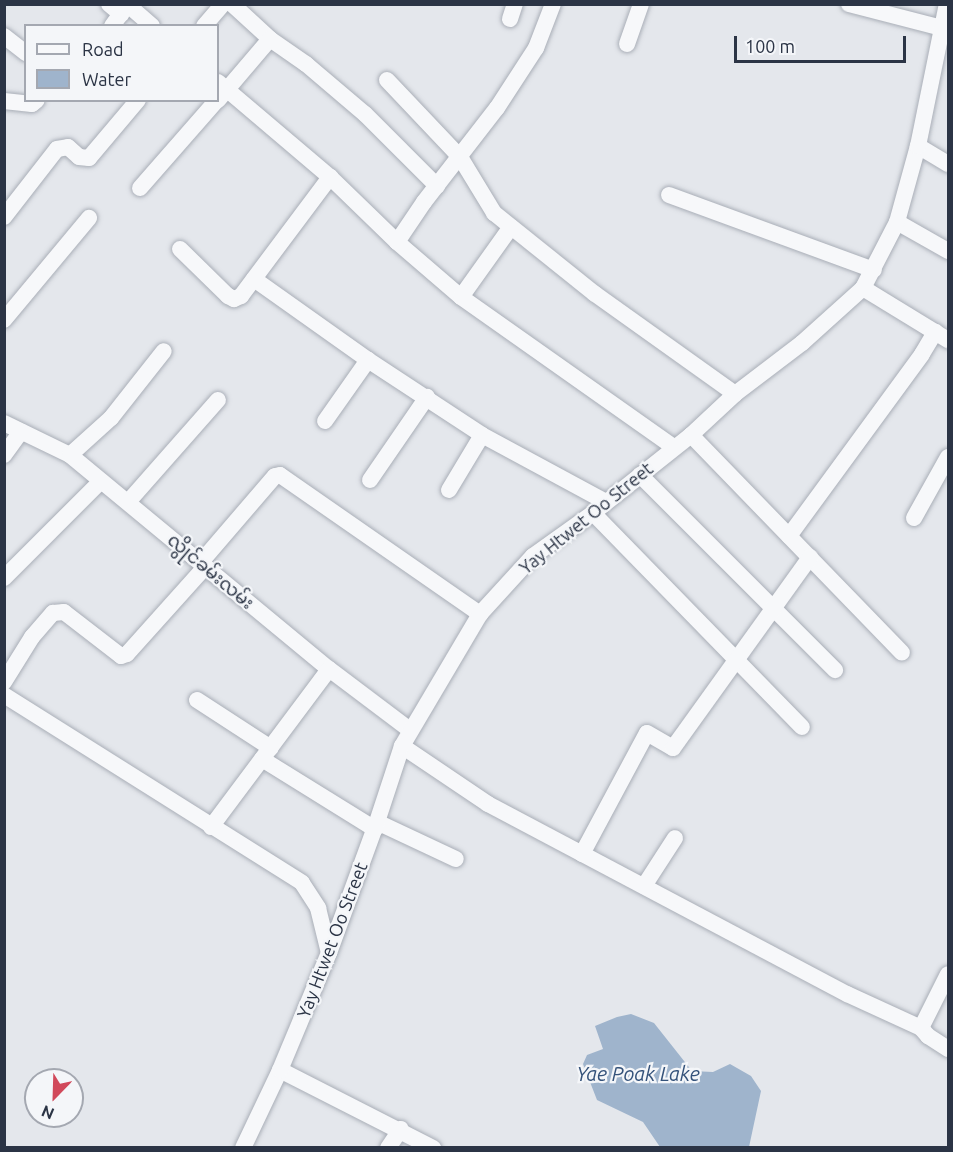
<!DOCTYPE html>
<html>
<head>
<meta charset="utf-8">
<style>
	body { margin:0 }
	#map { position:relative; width:953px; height:1152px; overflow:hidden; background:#e4e7ec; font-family:Ubuntu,"Noto Sans Myanmar",sans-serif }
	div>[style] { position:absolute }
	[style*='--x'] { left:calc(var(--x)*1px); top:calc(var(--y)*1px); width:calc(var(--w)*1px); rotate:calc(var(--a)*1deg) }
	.water>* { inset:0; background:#9fb4cc }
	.roads { filter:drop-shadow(0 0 2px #a9aeb7) drop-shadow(0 0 2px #a9aeb7) }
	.minor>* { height:16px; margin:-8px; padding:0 8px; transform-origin:8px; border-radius:8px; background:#f7f8fa }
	span { translate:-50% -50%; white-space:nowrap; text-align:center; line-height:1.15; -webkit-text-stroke:4.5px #f4f6f9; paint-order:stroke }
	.street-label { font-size:18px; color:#2b3445 }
	.water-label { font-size:20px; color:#34527a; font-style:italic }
	.frame { position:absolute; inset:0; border:6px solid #2b3445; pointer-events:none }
	.legend { position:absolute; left:24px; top:24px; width:195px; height:78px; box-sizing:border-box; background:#f4f6f9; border:2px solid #a4a8b1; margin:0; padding:8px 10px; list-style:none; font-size:18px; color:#2b3445 }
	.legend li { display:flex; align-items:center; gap:12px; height:30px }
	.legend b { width:30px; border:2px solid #a4a8b1 }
	.north { position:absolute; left:24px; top:1068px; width:60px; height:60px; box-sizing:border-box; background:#f4f6f9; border:2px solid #a4a8b1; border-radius:50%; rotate:203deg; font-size:16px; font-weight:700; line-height:24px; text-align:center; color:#2b3445 }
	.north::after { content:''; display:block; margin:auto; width:21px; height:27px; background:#d1495b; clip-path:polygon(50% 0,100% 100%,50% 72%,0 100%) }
	.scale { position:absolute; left:734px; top:36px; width:172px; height:27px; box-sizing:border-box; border:3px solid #2b3445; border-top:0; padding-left:8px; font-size:18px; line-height:21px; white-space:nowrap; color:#2b3445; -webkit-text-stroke:4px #f4f6f9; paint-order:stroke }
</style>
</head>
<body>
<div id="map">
	<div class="water">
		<i style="clip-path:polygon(631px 1014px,654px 1023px,692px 1071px,713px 1072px,730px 1064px,751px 1076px,761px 1091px,749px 1147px,660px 1147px,643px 1122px,597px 1100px,583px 1064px,587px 1055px,603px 1049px,595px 1026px,617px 1017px)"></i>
	</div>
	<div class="roads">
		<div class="minor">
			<i style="--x:109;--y:4;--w:16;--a:40"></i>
			<i style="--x:232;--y:4;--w:52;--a:42.6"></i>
			<i style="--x:849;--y:4;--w:96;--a:14.5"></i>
			<i style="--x:128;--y:5;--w:32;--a:41"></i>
			<i style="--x:510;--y:19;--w:16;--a:-72"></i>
			<i style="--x:112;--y:26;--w:27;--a:-54"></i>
			<i style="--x:204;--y:26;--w:29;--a:-49"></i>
			<i style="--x:4;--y:36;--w:28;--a:38"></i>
			<i style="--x:627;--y:44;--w:42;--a:-70.7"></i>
			<i style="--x:387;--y:80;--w:106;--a:46.5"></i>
			<i style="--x:460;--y:157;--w:66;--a:58.7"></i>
			<i style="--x:494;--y:213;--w:129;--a:38.7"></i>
			<i style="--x:595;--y:294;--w:172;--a:35.5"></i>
			<i style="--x:218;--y:82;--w:147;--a:40.3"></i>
			<i style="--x:330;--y:177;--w:93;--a:44.1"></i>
			<i style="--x:397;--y:242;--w:84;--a:40.7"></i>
			<i style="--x:461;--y:297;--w:261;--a:35.2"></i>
			<i style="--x:218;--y:100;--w:80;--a:-49.6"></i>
			<i style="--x:270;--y:39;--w:44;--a:34.8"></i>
			<i style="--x:306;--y:64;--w:77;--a:40.3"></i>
			<i style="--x:365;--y:114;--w:102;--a:45"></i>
			<i style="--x:4;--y:101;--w:28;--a:6"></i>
			<i style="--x:32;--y:104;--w:6;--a:-39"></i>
			<i style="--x:918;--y:146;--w:35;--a:31"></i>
			<i style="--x:140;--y:188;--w:117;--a:-48.8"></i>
			<i style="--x:669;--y:195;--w:218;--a:20.1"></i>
			<i style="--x:4;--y:217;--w:86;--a:-52.1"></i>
			<i style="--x:57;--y:149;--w:11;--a:-10"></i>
			<i style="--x:68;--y:147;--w:15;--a:42"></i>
			<i style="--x:79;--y:157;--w:10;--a:6"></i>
			<i style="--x:89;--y:158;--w:76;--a:-49.8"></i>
			<i style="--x:897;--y:222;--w:59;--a:29.6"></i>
			<i style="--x:397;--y:242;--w:48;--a:-56"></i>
			<i style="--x:424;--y:202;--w:119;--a:-52.2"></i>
			<i style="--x:497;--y:108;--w:72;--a:-57"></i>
			<i style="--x:536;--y:48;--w:47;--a:-68.9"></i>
			<i style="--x:180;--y:249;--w:67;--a:44.4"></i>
			<i style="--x:228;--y:296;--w:7;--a:27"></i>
			<i style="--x:234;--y:299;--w:8;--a:-23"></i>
			<i style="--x:241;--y:296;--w:149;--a:-53.2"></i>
			<i style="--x:254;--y:279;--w:140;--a:35.4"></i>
			<i style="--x:368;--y:360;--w:136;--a:33.3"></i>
			<i style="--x:482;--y:435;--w:141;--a:28.4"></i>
			<i style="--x:863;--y:288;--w:100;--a:31.5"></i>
			<i style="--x:461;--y:297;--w:86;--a:-54.5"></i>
			<i style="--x:4;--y:320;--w:133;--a:-50.2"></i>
			<i style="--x:325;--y:421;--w:75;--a:-54.8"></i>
			<i style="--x:4;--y:423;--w:73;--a:25.9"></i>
			<i style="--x:70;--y:455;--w:336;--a:39.6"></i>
			<i style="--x:329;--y:669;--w:101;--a:37"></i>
			<i style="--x:691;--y:435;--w:303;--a:45.9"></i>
			<i style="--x:4;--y:455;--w:29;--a:-54"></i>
			<i style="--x:70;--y:455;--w:55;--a:-42.1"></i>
			<i style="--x:111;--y:418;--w:85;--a:-51.7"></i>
			<i style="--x:640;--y:475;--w:276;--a:45"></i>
			<i style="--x:370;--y:480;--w:101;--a:-55.5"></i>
			<i style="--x:449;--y:490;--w:64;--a:-59"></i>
			<i style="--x:128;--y:502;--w:136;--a:-48.6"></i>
			<i style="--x:593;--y:513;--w:299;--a:45.7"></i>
			<i style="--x:914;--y:518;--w:70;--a:-60.9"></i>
			<i style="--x:789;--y:536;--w:225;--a:-53.8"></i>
			<i style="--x:922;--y:354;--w:26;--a:-59"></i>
			<i style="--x:201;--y:562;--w:113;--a:-49.3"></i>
			<i style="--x:275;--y:476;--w:5;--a:-11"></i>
			<i style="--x:280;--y:475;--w:244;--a:34.8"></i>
			<i style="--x:4;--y:578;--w:137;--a:-45"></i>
			<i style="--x:4;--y:682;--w:53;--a:-58.1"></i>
			<i style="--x:32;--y:637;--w:32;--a:-49"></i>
			<i style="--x:53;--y:613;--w:11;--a:-5"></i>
			<i style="--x:64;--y:612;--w:72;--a:37.7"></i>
			<i style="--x:121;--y:656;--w:6;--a:-18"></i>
			<i style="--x:127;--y:654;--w:118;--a:-48.1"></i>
			<i style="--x:4;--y:695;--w:352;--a:32.2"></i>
			<i style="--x:302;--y:883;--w:30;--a:57"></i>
			<i style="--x:318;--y:908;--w:46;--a:76.3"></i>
			<i style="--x:197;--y:700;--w:88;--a:33"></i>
			<i style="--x:402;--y:746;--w:104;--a:34"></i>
			<i style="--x:488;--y:804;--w:406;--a:27.9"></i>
			<i style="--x:847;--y:994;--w:81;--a:24.7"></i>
			<i style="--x:921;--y:1028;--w:11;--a:49"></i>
			<i style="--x:928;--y:1036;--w:24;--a:33"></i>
			<i style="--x:262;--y:759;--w:133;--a:31.8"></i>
			<i style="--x:377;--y:822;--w:87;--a:25.1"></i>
			<i style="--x:211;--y:827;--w:197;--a:-53.2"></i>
			<i style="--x:582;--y:854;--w:137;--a:-61.8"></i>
			<i style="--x:647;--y:733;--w:30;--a:30"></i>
			<i style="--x:673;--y:748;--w:235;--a:-54.3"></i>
			<i style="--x:644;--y:886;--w:57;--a:-57.1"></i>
			<i style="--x:921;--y:1028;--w:60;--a:-63.4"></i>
			<i style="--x:280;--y:1070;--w:172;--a:27"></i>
			<i style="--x:243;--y:1148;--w:86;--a:-64.6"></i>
			<i style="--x:280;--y:1070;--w:127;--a:-67.3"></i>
			<i style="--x:329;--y:953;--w:140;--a:-69.9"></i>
			<i style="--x:377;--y:822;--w:80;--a:-71.8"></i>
			<i style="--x:402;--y:746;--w:153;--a:-59.4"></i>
			<i style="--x:480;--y:614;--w:79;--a:-47.6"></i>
			<i style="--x:533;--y:556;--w:74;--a:-35.6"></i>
			<i style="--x:593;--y:513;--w:125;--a:-38.5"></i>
			<i style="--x:691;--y:435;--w:60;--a:-43"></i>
			<i style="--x:735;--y:394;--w:84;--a:-37.3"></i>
			<i style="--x:802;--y:343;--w:82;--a:-42"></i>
			<i style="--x:863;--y:288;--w:74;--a:-62.7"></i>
			<i style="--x:897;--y:222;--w:79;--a:-74.6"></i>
			<i style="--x:918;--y:146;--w:145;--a:-78.5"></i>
			<i style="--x:388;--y:1148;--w:23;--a:-56"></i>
		</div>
	</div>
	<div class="street-label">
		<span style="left:586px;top:518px;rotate:-39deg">Yay Htwet Oo Street</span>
		<span style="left:211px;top:571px;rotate:40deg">လွိုင်ခမ်းလမ်း</span>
		<span style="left:332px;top:940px;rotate:-69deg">Yay Htwet Oo Street</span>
	</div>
	<div class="water-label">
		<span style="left:638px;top:1073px">Yae Poak Lake</span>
	</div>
	<div class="frame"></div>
	<ul class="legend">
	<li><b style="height:8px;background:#f7f8fa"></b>Road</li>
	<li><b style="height:16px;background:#9fb4cc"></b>Water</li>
	</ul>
	<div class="north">N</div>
	<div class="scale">100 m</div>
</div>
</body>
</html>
